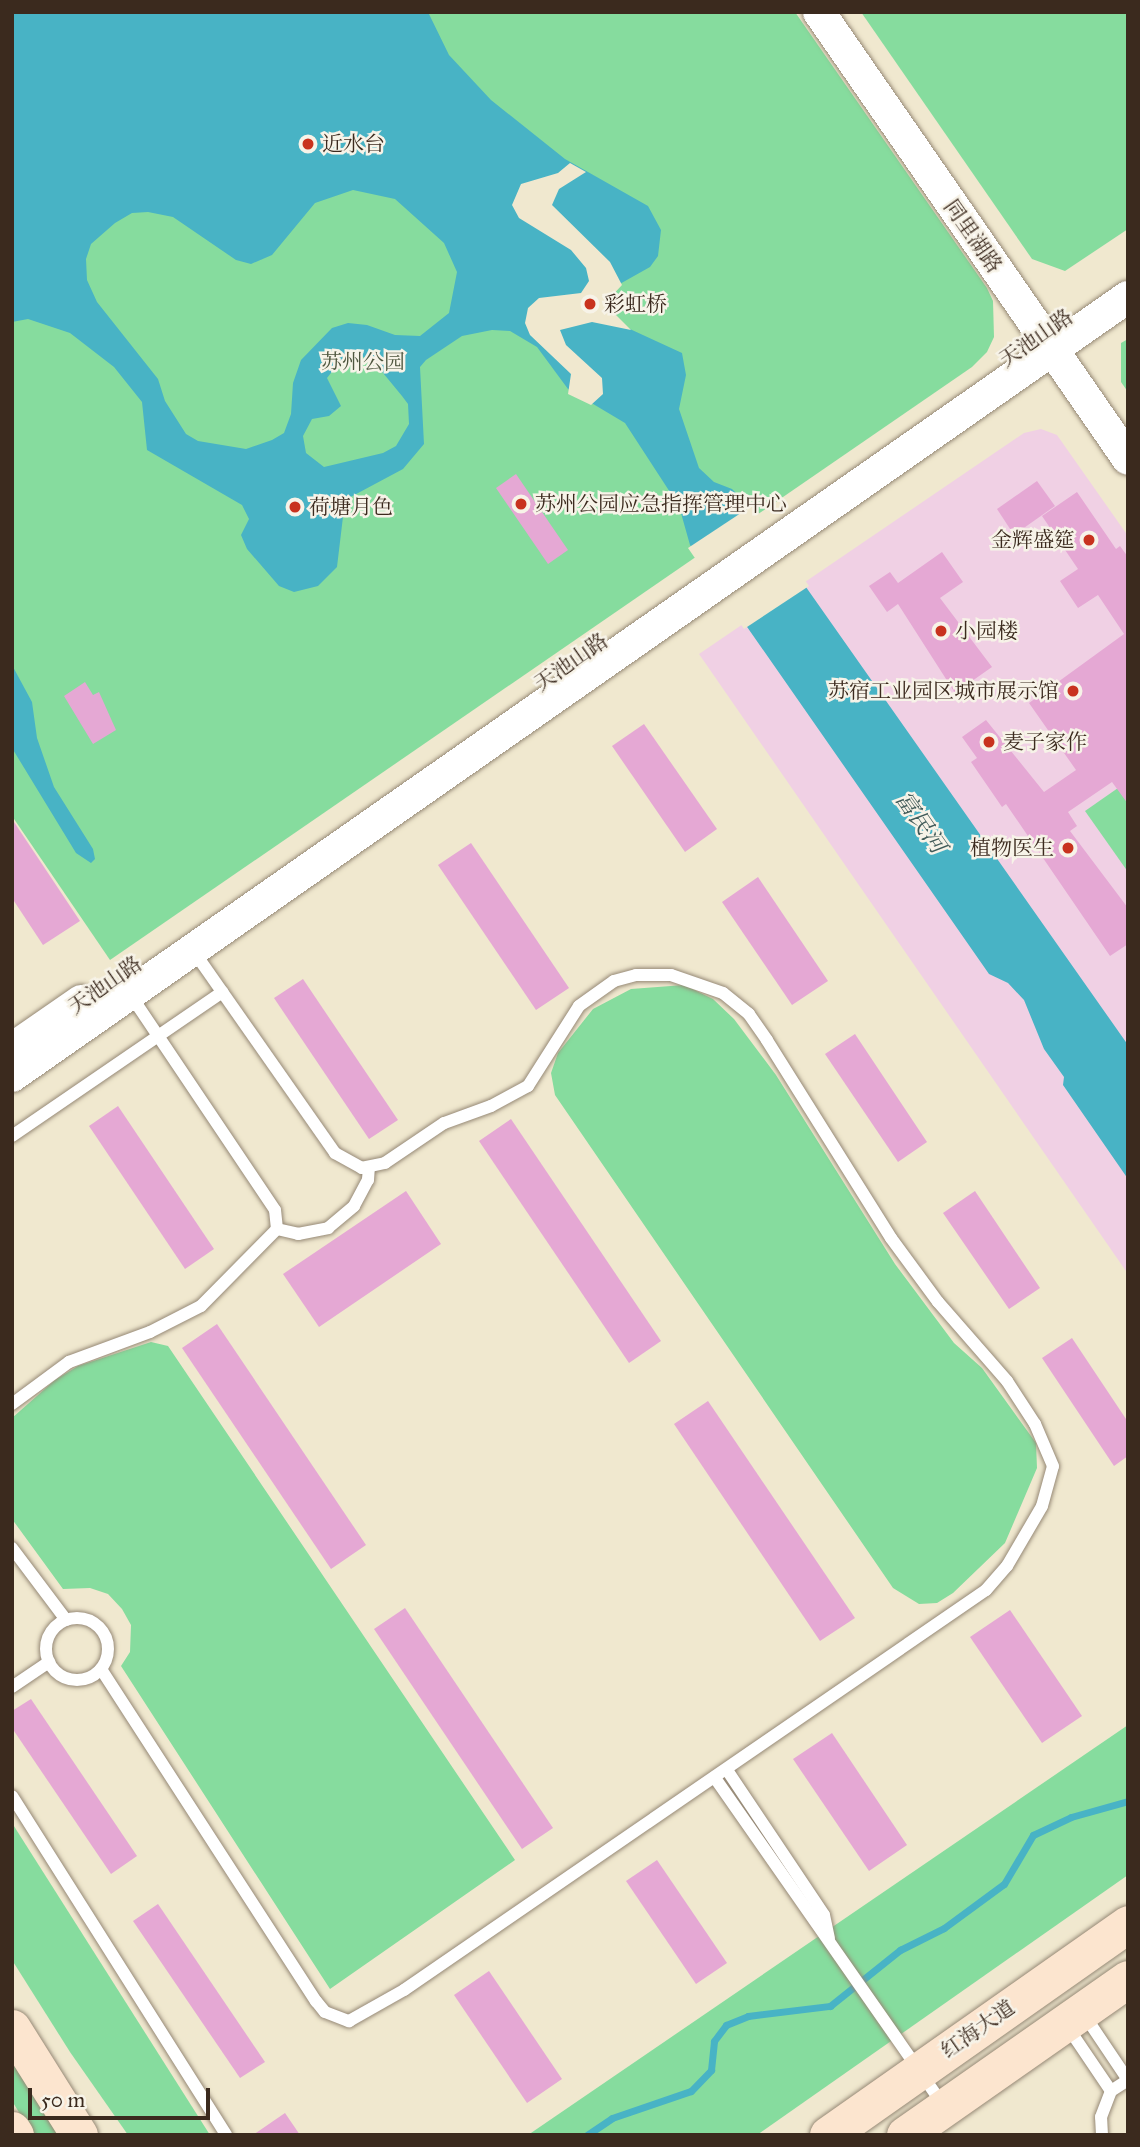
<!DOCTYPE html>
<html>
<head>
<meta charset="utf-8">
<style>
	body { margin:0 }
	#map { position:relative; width:1140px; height:2147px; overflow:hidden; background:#f0e8cf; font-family:"IM FELL Great Primer","Noto Serif SC",serif }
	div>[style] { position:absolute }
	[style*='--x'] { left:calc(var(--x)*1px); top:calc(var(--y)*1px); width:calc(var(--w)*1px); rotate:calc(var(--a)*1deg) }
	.built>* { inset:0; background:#f0d0e4 }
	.green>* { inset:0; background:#86dc9e }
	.water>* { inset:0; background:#48b3c5 }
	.pier>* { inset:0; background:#f0e8cf }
	.stream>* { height:7px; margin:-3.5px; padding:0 3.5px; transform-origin:3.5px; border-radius:3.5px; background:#48b3c5 }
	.building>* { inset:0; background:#e5a8d4 }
	.roads { filter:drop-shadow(0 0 2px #968976) drop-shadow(0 0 2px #968976) }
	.service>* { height:12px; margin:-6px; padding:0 6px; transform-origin:6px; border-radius:6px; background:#fff }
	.service>.ring { margin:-6px; padding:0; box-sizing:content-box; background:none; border:12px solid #fff; border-radius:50% }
	.tertiary>* { height:32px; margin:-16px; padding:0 16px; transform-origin:16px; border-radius:16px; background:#fff }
	.secondary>* { height:37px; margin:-18.5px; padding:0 18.5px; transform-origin:18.5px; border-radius:18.5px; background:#fce5cf }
	.dots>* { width:19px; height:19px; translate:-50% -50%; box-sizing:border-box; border:4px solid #f7f3e8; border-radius:50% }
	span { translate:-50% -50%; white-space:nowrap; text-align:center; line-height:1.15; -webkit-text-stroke:5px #f7f3e8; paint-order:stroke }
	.poi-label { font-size:21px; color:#3b2a1e }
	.left { translate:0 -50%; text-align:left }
	.right { translate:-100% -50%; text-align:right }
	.street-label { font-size:21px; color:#3b2a1e }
	.park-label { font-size:21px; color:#4e563e }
	.water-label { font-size:23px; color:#405a58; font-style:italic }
	.frame { position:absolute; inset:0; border:14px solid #3b2a1e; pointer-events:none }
	.scale { position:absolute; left:28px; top:2088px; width:182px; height:32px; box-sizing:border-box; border:4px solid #3b2a1e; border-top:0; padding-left:9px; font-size:21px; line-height:24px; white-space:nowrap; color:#3b2a1e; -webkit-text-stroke:5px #f7f3e8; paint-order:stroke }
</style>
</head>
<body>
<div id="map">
	<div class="built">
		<i style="clip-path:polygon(1041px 429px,1057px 435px,1128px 536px,1128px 1274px,699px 654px,1024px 433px)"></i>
	</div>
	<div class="green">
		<i style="clip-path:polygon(12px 12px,795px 12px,987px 288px,993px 301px,994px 337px,987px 352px,972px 367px,110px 960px,12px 816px)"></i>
		<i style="clip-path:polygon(861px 12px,1128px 12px,1128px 229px,1065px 271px,1032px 259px)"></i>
		<i style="clip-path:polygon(1128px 339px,1128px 392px,1121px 382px,1121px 343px)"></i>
		<i style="clip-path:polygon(1128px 781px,1128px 872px,1085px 811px)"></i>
		<i style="clip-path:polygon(684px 985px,713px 999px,734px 1019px,776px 1075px,895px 1264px,954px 1343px,982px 1368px,1036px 1443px,1037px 1468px,1005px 1543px,953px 1593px,937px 1603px,919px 1604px,893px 1588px,555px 1095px,551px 1073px,558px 1053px,593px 1009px,631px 989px)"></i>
		<i style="clip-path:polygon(151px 1342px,168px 1346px,515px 1860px,330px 1989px,121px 1666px,130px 1652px,131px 1625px,122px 1609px,108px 1594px,90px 1588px,63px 1589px,12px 1519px,12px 1418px,55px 1380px,78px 1366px)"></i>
		<i style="clip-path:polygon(1128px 1725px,1128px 1875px,757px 2135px,528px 2135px)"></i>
		<i style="clip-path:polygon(12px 1823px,210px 2135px,128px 2135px,70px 2052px,12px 1960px)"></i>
		<i style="clip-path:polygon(12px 2047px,67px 2135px,33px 2135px,12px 2101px)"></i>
	</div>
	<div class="water">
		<i style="clip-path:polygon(evenodd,12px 12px,428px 12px,449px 55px,491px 100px,565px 159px,648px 206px,661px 230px,658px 256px,650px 267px,609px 290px,605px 300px,619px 324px,682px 353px,686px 375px,679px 409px,699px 468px,714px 482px,732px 489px,749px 506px,1128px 1045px,1128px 1179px,1063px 1085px,1064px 1077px,1044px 1049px,1024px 1000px,1008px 983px,989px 974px,690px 545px,679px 506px,625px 423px,568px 389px,537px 347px,510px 331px,492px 330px,462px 336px,426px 360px,420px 367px,424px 444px,403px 469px,345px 500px,337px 567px,318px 586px,294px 592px,279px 586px,247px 549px,241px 535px,249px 519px,242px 505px,147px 450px,142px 402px,114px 367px,70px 333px,28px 319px,12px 322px,12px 12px,353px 190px,395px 199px,444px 243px,457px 272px,449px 313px,420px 336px,395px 335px,367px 325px,348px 323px,332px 328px,301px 360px,293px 383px,291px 414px,284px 433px,272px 440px,246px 449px,198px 441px,186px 434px,165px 401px,158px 379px,97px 302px,87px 280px,86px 259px,91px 244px,115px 223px,132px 213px,148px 212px,173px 217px,236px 260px,251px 264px,272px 255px,315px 203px,353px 190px,12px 12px,356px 354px,374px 362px,402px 396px,408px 404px,409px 424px,396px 446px,383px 453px,324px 467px,306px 453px,303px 436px,312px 419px,329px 416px,341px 406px,327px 378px,338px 364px,356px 354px)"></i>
		<i style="clip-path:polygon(12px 665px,32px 702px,37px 738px,54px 787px,93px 849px,95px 859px,91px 863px,76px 853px,12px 748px)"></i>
	</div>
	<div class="pier">
		<i style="clip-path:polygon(570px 163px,586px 172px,559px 189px,552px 205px,610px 262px,622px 285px,608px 300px,613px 312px,631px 330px,592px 322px,560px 330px,566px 345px,602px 378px,603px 394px,591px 405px,568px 394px,571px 374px,530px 335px,525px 323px,528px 308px,539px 298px,581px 293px,589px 281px,586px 268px,571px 250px,519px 218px,512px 205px,521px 184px,558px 173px)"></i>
		<i style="clip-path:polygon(753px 505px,809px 586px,744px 629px,688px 548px)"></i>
	</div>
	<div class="stream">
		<i style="--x:587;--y:2135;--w:30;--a:-34"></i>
		<i style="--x:612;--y:2118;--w:83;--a:-18.9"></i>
		<i style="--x:691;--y:2091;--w:29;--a:-46"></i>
		<i style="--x:711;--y:2070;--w:29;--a:-84"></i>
		<i style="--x:714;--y:2041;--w:20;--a:-53"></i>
		<i style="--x:726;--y:2025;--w:24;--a:-22"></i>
		<i style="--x:748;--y:2016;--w:83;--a:-7"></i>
		<i style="--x:830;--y:2006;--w:90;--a:-38.7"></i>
		<i style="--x:900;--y:1950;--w:49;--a:-26.6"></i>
		<i style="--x:944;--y:1928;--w:74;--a:-36.3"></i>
		<i style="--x:1004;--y:1884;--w:57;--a:-59.4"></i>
		<i style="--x:1033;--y:1835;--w:42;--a:-25.3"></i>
		<i style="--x:1071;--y:1817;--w:59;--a:-15.7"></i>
	</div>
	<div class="building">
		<i style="clip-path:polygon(516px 474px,568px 550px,548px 564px,496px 488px)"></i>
		<i style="clip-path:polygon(1037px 481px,1055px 506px,1014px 535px,997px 509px)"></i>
		<i style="clip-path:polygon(1077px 492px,1116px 549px,1120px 546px,1128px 557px,1128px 804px,1112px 782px,1068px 812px,1077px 826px,1070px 831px,1128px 908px,1128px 944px,1110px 956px,1006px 804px,1002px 807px,971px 762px,977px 758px,962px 737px,986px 720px,1044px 792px,1076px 770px,1029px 703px,1124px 634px,1098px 595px,1078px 608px,1060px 581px,1078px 569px,1042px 516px)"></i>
		<i style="clip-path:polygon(942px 552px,963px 582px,940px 598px,992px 667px,955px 693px,898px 604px,887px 612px,869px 586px,890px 572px,898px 583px)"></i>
		<i style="clip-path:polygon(85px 682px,93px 695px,99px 692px,116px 730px,93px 744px,64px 696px)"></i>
		<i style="clip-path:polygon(644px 724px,717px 829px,685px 852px,612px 746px)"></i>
		<i style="clip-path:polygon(12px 819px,80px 921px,43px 945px,12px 898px)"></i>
		<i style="clip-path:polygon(471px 843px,569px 988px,536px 1010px,438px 865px)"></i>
		<i style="clip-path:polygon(758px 877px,828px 981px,792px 1005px,722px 902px)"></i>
		<i style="clip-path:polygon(303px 979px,398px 1120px,369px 1139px,274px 998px)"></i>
		<i style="clip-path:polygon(855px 1034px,927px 1142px,898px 1162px,825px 1054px)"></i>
		<i style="clip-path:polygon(118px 1106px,214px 1249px,185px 1269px,89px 1126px)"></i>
		<i style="clip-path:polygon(511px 1119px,661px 1341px,629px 1363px,479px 1141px)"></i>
		<i style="clip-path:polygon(406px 1191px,441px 1244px,319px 1327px,283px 1274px)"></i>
		<i style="clip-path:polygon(975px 1191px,1040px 1288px,1009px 1309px,943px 1213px)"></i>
		<i style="clip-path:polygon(217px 1324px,366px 1545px,331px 1569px,182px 1348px)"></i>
		<i style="clip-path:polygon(1072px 1338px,1128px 1422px,1128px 1456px,1114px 1466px,1042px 1358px)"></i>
		<i style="clip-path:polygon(708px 1401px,855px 1618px,820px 1641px,674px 1424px)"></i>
		<i style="clip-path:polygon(405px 1608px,553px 1828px,522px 1849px,374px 1629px)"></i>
		<i style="clip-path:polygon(1010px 1610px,1082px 1716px,1042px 1743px,970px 1637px)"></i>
		<i style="clip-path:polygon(31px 1699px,137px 1856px,111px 1874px,12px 1728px,12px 1711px)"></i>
		<i style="clip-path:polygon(832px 1733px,907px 1845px,869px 1871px,793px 1759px)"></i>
		<i style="clip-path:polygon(657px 1860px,727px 1963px,696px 1984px,626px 1881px)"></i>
		<i style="clip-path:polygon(158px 1904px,265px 2062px,240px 2078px,133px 1921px)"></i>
		<i style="clip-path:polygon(489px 1971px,562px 2079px,527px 2103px,454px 1995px)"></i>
		<i style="clip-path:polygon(285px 2113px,300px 2135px,253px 2135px)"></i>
	</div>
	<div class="roads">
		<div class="service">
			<i style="--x:12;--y:1136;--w:255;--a:-34.4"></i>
			<i style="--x:277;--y:1229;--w:22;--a:13"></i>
			<i style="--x:298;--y:1234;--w:31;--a:-11"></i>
			<i style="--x:328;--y:1228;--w:34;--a:-40"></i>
			<i style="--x:354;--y:1206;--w:30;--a:-62"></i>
			<i style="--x:368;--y:1180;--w:13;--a:-86"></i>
			<i style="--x:12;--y:1404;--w:71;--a:-36.4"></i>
			<i style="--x:69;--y:1362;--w:86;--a:-20.3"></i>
			<i style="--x:150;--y:1332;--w:57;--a:-27"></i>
			<i style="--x:201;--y:1306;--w:108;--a:-45.4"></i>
			<i style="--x:277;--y:1229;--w:19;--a:-96"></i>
			<i style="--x:275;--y:1210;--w:260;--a:-123.9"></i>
			<i style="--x:12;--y:1548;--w:90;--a:53.1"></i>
			<i class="ring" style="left:46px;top:1618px;width:50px;height:50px"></i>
			<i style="--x:101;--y:1669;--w:396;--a:57.1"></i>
			<i style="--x:316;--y:2001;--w:14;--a:51"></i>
			<i style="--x:325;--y:2012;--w:26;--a:21"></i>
			<i style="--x:349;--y:2021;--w:63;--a:-29.4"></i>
			<i style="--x:404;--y:1990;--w:706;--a:-34.5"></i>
			<i style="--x:986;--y:1590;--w:32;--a:-49"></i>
			<i style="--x:1007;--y:1566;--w:69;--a:-59.7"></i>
			<i style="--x:1042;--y:1506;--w:41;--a:-74.6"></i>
			<i style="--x:1053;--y:1466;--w:46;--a:-113.2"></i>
			<i style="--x:1035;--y:1424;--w:51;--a:-123.1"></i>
			<i style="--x:1007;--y:1381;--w:105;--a:-131.1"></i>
			<i style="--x:938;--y:1302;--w:79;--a:-126.3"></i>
			<i style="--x:891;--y:1238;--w:234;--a:-122.1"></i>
			<i style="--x:767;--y:1040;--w:32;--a:-125"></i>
			<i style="--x:749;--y:1014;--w:33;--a:-141"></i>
			<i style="--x:723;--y:993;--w:55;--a:-160.9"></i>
			<i style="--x:671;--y:975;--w:35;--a:180"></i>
			<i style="--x:636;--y:975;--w:23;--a:165"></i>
			<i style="--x:614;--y:981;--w:43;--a:144.5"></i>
			<i style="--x:579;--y:1006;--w:95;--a:122.5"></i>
			<i style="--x:528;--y:1086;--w:42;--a:151.6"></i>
			<i style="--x:491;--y:1106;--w:50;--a:160.1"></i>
			<i style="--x:444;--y:1123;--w:71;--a:145.9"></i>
			<i style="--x:385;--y:1163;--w:24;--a:168"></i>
			<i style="--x:362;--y:1168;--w:31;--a:-151"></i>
			<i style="--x:335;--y:1153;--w:248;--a:-125"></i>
			<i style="--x:12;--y:1687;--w:45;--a:-34"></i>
			<i style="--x:727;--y:1770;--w:174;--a:56.2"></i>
			<i style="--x:824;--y:1915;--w:24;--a:78"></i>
			<i style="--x:715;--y:1778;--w:397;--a:55.1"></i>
			<i style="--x:12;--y:1796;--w:401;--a:57.7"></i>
			<i style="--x:1083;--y:2013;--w:81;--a:56.1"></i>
			<i style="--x:1067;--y:2026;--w:78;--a:55.9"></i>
			<i style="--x:1102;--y:2135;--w:18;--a:-93"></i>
			<i style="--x:1101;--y:2117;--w:28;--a:-69"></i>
			<i style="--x:1111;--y:2091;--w:20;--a:-33"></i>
		</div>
		<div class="tertiary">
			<i style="--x:819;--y:12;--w:543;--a:55.34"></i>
			<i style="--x:12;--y:1049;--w:84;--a:-34.8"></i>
			<i style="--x:12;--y:1076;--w:1361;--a:-34.92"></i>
		</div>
		<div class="secondary">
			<i style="--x:12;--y:2028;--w:126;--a:57.9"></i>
			<i style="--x:12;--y:2130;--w:6;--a:59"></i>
			<i style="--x:828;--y:2135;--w:367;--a:-35.1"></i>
			<i style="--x:905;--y:2135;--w:272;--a:-35"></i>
		</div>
	</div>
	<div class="dots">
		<i style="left:308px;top:144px;background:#c8321e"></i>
		<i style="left:590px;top:304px;background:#c8321e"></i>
		<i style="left:521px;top:504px;background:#c8321e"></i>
		<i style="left:295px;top:507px;background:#c8321e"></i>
		<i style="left:1089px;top:540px;background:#c8321e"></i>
		<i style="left:941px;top:631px;background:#c8321e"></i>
		<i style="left:1073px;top:691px;background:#c8321e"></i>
		<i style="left:989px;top:742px;background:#c8321e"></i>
		<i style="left:1068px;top:848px;background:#c8321e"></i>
	</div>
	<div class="poi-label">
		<span class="left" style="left:322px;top:144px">近水台</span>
		<span class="left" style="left:604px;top:304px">彩虹桥</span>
		<span class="left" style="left:535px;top:504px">苏州公园应急指挥管理中心</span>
		<span class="left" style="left:309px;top:507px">荷塘月色</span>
		<span class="right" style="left:1075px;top:540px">金辉盛筵</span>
		<span class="left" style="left:955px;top:631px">小园楼</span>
		<span class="right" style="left:1059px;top:691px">苏宿工业园区城市展示馆</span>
		<span class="left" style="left:1003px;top:742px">麦子家作</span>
		<span class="right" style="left:1054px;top:848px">植物医生</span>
	</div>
	<div class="street-label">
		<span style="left:973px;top:236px;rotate:55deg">同里湖路</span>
		<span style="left:1036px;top:338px;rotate:-35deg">天池山路</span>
		<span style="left:571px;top:662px;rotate:-35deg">天池山路</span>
		<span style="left:105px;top:985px;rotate:-35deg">天池山路</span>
		<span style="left:978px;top:2029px;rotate:-35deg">红海大道</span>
	</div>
	<div class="park-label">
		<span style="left:363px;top:362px">苏州公园</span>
	</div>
	<div class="water-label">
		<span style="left:921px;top:822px;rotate:55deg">富民河</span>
	</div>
	<div class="frame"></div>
	<div class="scale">50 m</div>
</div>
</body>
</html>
